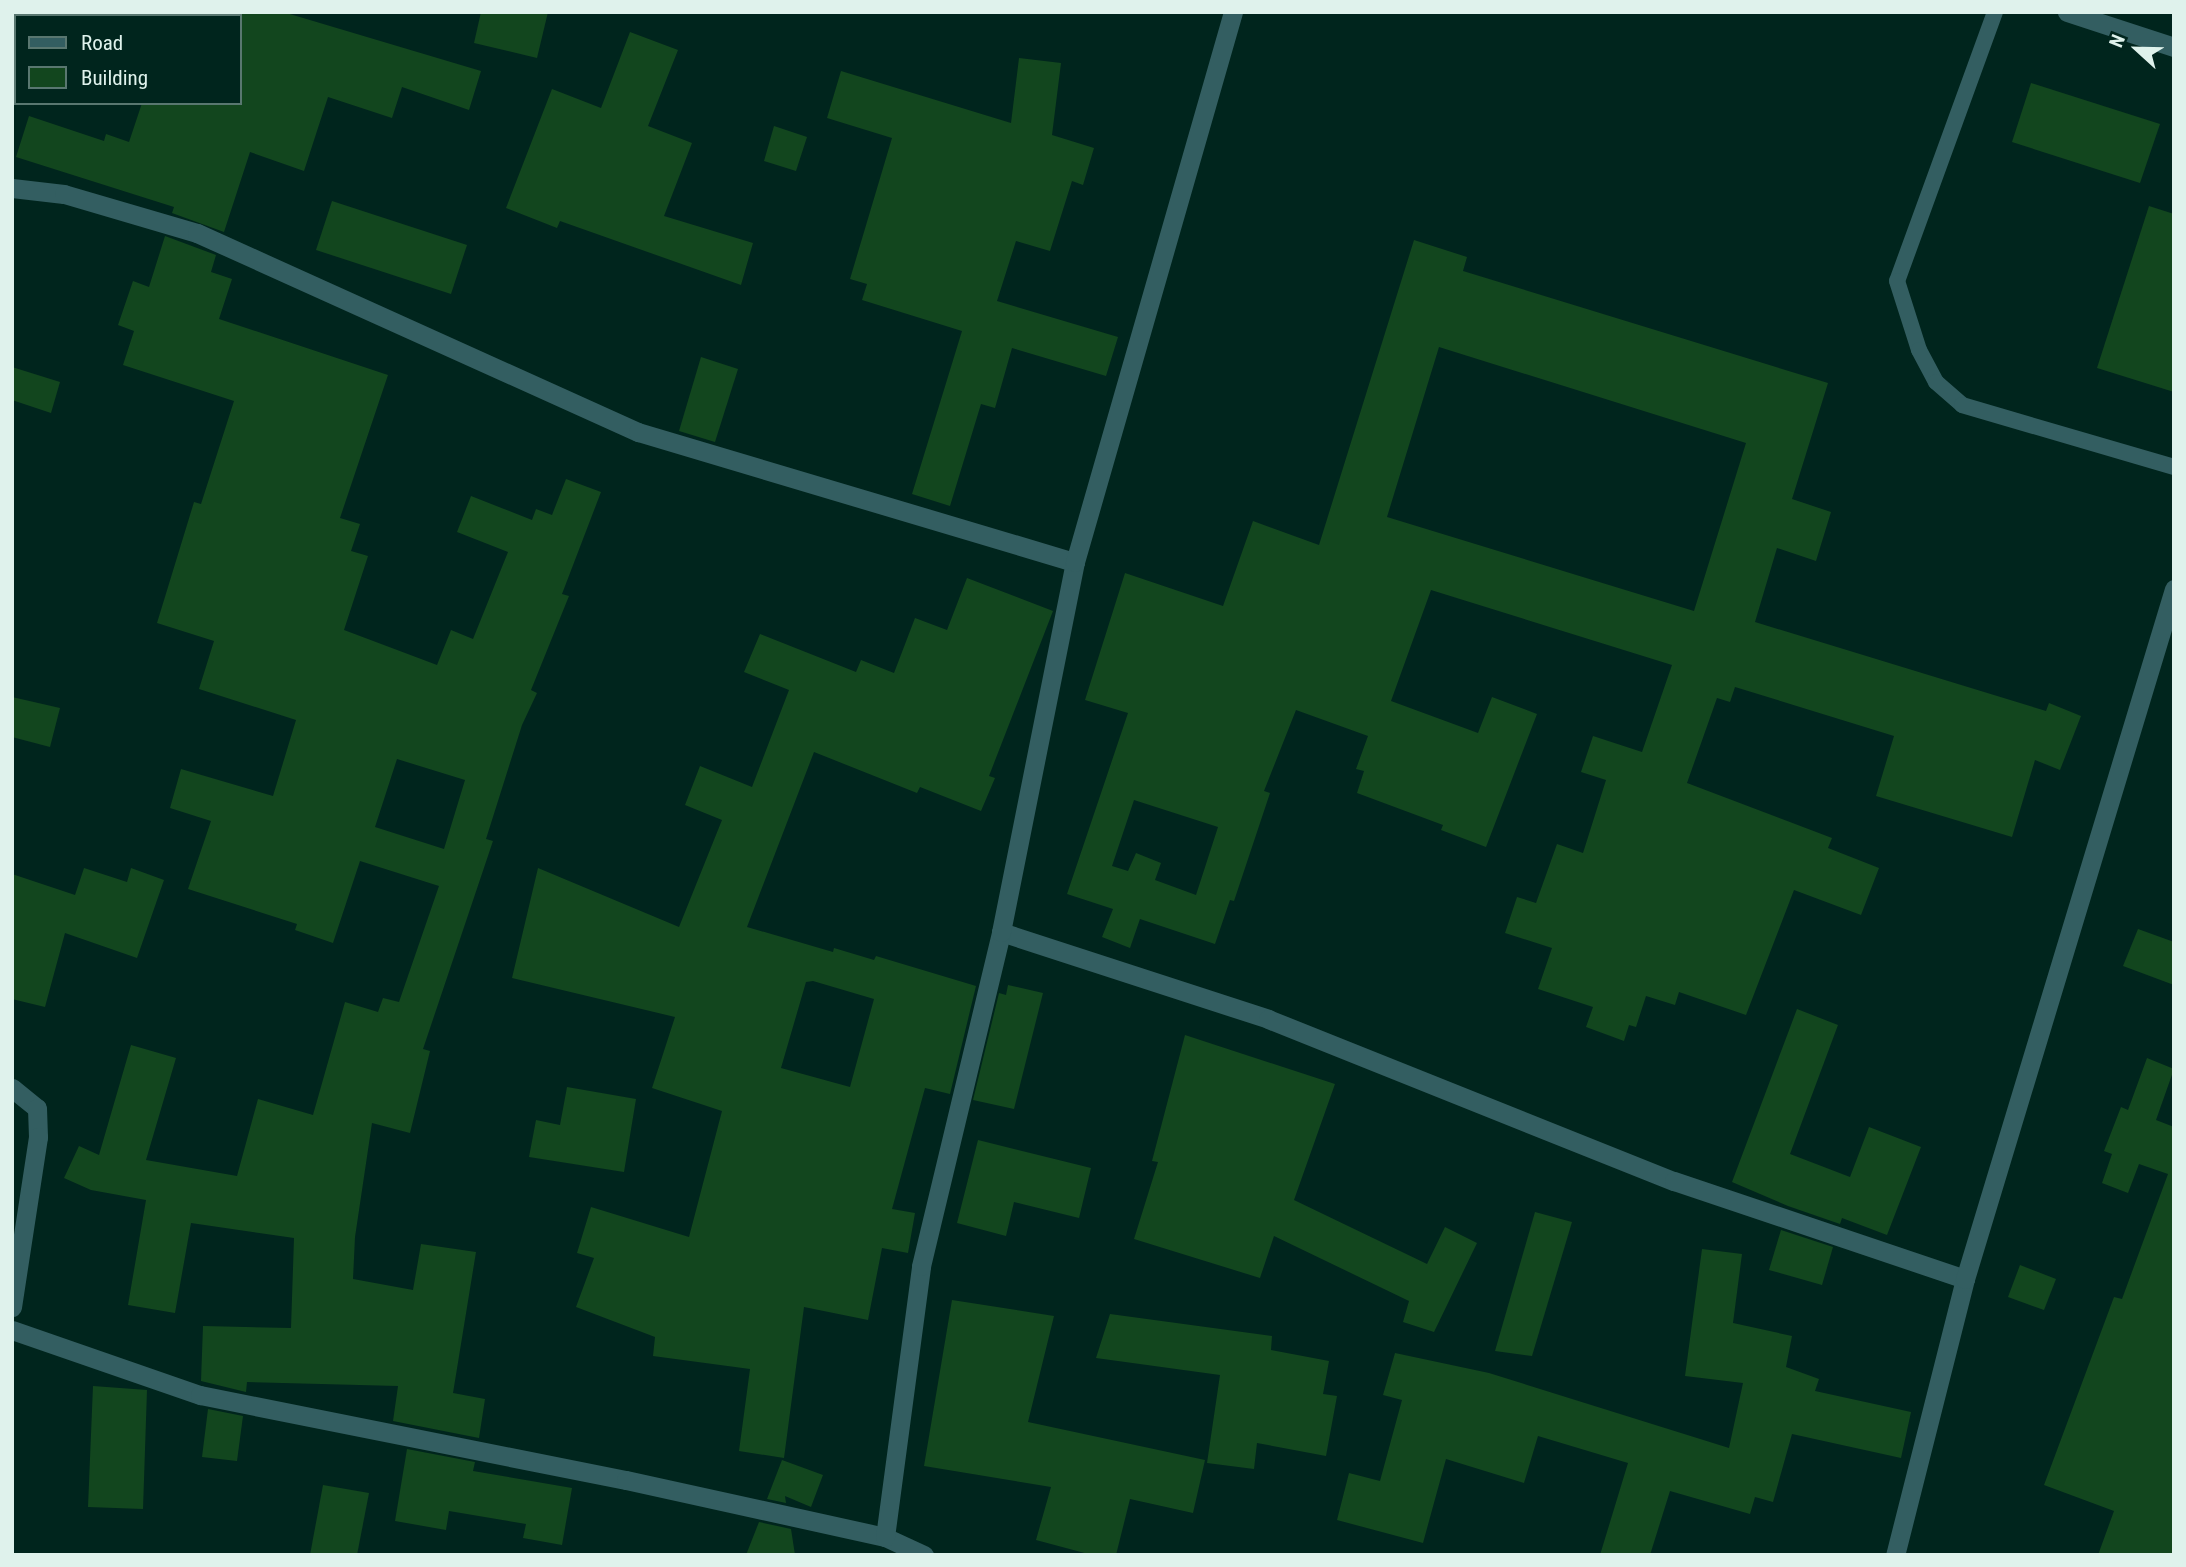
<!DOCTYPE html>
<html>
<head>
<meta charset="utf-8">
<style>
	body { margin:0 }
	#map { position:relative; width:2186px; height:1567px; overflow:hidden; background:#00251d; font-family:"Roboto Condensed",sans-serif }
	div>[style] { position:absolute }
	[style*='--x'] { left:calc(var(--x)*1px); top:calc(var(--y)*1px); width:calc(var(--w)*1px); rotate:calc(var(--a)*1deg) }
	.building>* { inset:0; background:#12461e }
	.service>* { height:16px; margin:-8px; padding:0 8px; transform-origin:8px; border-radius:8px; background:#335e61 }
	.minor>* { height:19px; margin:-9.5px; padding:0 9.5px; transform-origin:9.5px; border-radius:9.5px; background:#335e61 }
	span { translate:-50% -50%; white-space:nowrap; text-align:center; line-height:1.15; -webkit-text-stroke:6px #00251d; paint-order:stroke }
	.frame { position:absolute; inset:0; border:14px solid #dff2ec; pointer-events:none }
	.legend { position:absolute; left:14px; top:14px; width:228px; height:91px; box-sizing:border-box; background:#00251d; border:2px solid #597770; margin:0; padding:9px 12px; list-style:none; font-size:21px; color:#dff2ec }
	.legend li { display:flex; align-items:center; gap:14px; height:35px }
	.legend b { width:35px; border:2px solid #597770 }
	.north { position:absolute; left:2102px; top:14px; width:70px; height:70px; -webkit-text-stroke:5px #00251d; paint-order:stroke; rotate:292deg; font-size:19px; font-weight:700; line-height:28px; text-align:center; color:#dff2ec }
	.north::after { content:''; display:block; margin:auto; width:24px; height:32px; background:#dff2ec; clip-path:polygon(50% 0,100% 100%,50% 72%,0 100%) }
</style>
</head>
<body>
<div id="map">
	<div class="building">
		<i style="clip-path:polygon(240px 12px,283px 12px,481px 71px,469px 110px,402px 87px,392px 118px,328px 97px,304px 171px,250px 152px,224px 232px,172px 213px,174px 207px,16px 157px,29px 116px,104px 141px,106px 134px,129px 142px,142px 103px,240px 103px)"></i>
		<i style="clip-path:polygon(481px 12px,548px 12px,537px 58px,474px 43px)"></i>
		<i style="clip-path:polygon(630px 32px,678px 50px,648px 126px,692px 143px,664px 216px,753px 243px,741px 285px,560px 221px,557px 228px,506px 208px,552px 89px,601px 108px)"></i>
		<i style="clip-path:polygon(1019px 58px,1061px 63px,1052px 135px,1094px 148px,1083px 185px,1072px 181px,1050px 251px,1016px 241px,997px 301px,1118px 337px,1106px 376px,1012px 348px,995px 408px,981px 404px,950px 506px,912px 494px,962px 331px,862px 300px,867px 284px,850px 279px,892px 138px,827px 118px,841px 71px,1011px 123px)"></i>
		<i style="clip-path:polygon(2031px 83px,2160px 124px,2140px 183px,2012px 142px)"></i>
		<i style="clip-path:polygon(774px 126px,807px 137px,796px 171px,764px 161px)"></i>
		<i style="clip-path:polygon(332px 201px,467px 245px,451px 294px,316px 250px)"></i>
		<i style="clip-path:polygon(2149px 206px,2174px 214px,2174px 392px,2097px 368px)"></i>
		<i style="clip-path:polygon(evenodd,165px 236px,216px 255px,211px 272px,232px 279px,219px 319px,388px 375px,340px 518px,360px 524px,351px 551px,368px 556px,344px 630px,437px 665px,451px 630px,473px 639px,508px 552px,457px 532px,471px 496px,532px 520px,536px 509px,552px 515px,566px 479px,601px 492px,562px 594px,569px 596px,531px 690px,537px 693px,522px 725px,486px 839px,493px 841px,423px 1049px,430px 1051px,410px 1133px,372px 1123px,355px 1237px,353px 1279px,413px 1290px,421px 1244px,476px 1252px,453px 1393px,485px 1399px,479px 1438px,393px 1421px,398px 1386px,247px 1382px,246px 1392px,201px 1381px,203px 1326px,291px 1328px,294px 1238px,191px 1223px,175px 1313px,128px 1305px,146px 1200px,91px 1190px,64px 1178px,79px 1146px,99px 1155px,131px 1045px,176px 1058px,146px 1160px,237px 1176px,258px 1099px,313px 1115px,345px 1002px,378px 1012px,383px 998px,399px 1002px,439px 886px,360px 861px,333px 943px,295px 930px,297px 924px,188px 889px,211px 821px,170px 808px,181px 769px,273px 796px,296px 720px,199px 689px,214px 641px,157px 623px,194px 502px,201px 504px,234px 401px,123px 365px,134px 331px,118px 325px,133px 281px,149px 287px,165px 236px,397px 759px,465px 780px,444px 849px,375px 827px,397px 759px)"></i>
		<i style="clip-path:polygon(evenodd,1414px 240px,1467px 257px,1463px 271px,1828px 383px,1792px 499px,1831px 512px,1816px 561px,1777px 548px,1755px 622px,2046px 711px,2049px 703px,2081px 716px,2060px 770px,2035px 760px,2012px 837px,1876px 796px,1894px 736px,1735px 687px,1730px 702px,1717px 698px,1687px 783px,1832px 838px,1828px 848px,1879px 868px,1861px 915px,1794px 890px,1746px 1015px,1679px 992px,1675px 1005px,1646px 996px,1636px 1027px,1629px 1025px,1624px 1041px,1586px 1027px,1593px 1007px,1538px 989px,1552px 948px,1505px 933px,1517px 897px,1536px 903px,1557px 844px,1583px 853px,1606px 780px,1581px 772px,1593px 736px,1642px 752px,1672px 665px,1431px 590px,1391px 701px,1478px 733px,1492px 697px,1537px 714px,1486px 847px,1441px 830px,1443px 825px,1357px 793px,1364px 771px,1356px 769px,1368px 736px,1296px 710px,1264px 791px,1270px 793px,1234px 901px,1230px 900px,1215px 944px,1140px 919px,1130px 948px,1102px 937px,1113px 909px,1067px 894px,1128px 713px,1085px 700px,1125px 573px,1223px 606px,1253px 521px,1319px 545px,1414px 240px,1439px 347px,1746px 443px,1694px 611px,1387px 517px,1439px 347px,1414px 240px,1134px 800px,1218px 827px,1196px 895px,1155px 880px,1161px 863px,1136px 853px,1128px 871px,1112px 866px,1134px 800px)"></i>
		<i style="clip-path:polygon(701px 357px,738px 369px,715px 442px,679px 431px)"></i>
		<i style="clip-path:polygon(12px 367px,60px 382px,51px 413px,12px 400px)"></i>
		<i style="clip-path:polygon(evenodd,967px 578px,1053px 611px,989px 776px,995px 778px,981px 811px,920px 787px,917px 793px,814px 752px,747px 927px,833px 952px,834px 948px,874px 960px,876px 956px,976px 986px,950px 1094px,925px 1088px,892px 1209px,915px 1213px,908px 1253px,882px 1248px,868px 1320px,804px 1307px,784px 1458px,739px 1451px,750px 1369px,653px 1356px,655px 1337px,576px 1307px,594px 1258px,577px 1253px,591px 1207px,689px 1237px,722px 1111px,652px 1088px,675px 1017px,512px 978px,538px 868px,679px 927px,722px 820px,685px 805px,700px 766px,752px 787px,789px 690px,744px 672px,760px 634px,856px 672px,861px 660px,894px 673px,915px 618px,947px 630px,967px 578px,813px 981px,874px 999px,850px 1087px,781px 1068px,806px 982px,813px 981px)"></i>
		<i style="clip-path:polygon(12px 697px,60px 708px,50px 747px,12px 737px)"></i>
		<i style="clip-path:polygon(84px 868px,127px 882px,131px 868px,164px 880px,137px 958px,65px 933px,45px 1007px,12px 999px,12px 874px,75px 895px)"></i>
		<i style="clip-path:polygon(2138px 929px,2174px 942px,2174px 985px,2123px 966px)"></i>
		<i style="clip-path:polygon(1008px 985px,1043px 993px,1014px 1109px,973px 1100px,999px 993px,1006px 995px)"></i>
		<i style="clip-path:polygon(1797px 1009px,1838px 1025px,1790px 1154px,1850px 1177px,1869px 1127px,1921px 1147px,1887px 1235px,1842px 1218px,1840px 1224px,1788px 1206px,1732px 1182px)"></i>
		<i style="clip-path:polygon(1185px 1035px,1335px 1084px,1294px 1200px,1427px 1264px,1445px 1227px,1477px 1243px,1434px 1332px,1403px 1322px,1409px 1301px,1274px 1236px,1260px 1278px,1134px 1239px,1158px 1162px,1152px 1161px)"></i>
		<i style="clip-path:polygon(2147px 1058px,2174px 1069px,2156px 1120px,2174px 1127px,2174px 1555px,2098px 1555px,2114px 1511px,2044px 1485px,2114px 1297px,2122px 1299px,2168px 1174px,2139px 1164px,2128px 1193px,2102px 1183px,2112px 1154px,2104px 1151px,2121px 1107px,2128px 1110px)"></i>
		<i style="clip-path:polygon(567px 1087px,636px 1099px,624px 1172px,529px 1157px,536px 1120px,560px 1125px)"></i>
		<i style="clip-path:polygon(978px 1140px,1091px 1168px,1079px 1218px,1014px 1202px,1006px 1236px,957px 1223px)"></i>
		<i style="clip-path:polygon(1535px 1212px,1572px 1222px,1532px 1356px,1495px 1351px)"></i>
		<i style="clip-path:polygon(1781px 1230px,1833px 1247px,1822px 1285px,1769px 1270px)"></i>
		<i style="clip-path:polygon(1702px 1249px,1742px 1254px,1733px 1323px,1792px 1336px,1786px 1367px,1819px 1379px,1815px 1391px,1911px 1412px,1901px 1458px,1792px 1434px,1773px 1502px,1755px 1497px,1750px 1514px,1670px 1491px,1650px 1555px,1600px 1555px,1628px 1463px,1538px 1436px,1524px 1483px,1446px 1459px,1423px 1543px,1337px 1520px,1349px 1473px,1380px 1481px,1402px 1400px,1383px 1395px,1395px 1353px,1489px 1373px,1729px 1448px,1743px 1383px,1685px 1376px)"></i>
		<i style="clip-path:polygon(2020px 1265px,2056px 1279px,2044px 1310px,2008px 1297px)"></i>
		<i style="clip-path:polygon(952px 1300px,1054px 1316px,1028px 1422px,1205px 1460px,1193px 1513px,1130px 1499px,1116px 1555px,1092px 1555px,1036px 1540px,1051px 1487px,924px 1466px)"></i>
		<i style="clip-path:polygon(1110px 1314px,1272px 1336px,1271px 1350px,1329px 1361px,1323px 1394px,1337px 1396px,1326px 1456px,1257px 1443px,1254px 1469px,1207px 1463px,1220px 1375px,1096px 1358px)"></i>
		<i style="clip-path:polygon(93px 1386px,147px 1390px,143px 1509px,88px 1507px)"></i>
		<i style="clip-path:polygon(208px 1409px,243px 1416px,237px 1461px,202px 1457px)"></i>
		<i style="clip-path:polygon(407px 1449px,475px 1462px,473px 1471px,572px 1488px,562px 1545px,523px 1538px,526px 1524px,449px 1511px,446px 1530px,395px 1521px)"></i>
		<i style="clip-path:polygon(782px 1460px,823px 1475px,811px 1507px,785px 1496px,786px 1503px,767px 1499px)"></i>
		<i style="clip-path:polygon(323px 1485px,369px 1493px,357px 1555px,310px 1555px)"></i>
		<i style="clip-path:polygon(759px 1522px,791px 1529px,795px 1555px,746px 1555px)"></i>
	</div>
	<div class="service">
		<i style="--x:1995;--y:12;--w:286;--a:110"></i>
		<i style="--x:1897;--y:281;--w:72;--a:72.3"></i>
		<i style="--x:1919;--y:350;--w:36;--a:62"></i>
		<i style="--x:1936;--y:382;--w:35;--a:41"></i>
		<i style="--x:1962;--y:405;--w:221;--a:16.3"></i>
	</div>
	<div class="minor">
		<i style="--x:2067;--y:12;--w:113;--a:18.1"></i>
		<i style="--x:12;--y:188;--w:52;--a:6.6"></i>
		<i style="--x:64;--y:194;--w:139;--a:16.3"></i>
		<i style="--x:197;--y:233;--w:484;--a:24.3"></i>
		<i style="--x:638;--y:432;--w:456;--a:16.6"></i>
		<i style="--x:1001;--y:932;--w:281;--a:18"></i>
		<i style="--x:1268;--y:1019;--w:437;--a:21.8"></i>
		<i style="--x:1674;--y:1181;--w:307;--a:18.6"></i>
		<i style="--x:1965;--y:1279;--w:285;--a:104.2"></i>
		<i style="--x:12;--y:1088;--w:32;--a:39"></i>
		<i style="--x:37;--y:1108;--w:29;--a:88"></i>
		<i style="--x:38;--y:1137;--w:172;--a:98.7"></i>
		<i style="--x:1965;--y:1279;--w:721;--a:-73.15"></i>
		<i style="--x:12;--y:1330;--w:199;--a:19.1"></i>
		<i style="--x:200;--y:1395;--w:434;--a:11.3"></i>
		<i style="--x:626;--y:1480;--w:265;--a:12.4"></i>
		<i style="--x:885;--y:1537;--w:43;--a:24.8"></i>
		<i style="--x:885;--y:1537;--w:273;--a:-82.4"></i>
		<i style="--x:921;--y:1266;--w:343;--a:-76.5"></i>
		<i style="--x:1001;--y:932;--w:377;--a:-78.7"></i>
		<i style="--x:1075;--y:562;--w:572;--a:-73.97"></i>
	</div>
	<div class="frame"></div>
	<ul class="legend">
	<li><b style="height:9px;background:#335e61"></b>Road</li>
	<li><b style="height:19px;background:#12461e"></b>Building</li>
	</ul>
	<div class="north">N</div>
</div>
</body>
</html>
